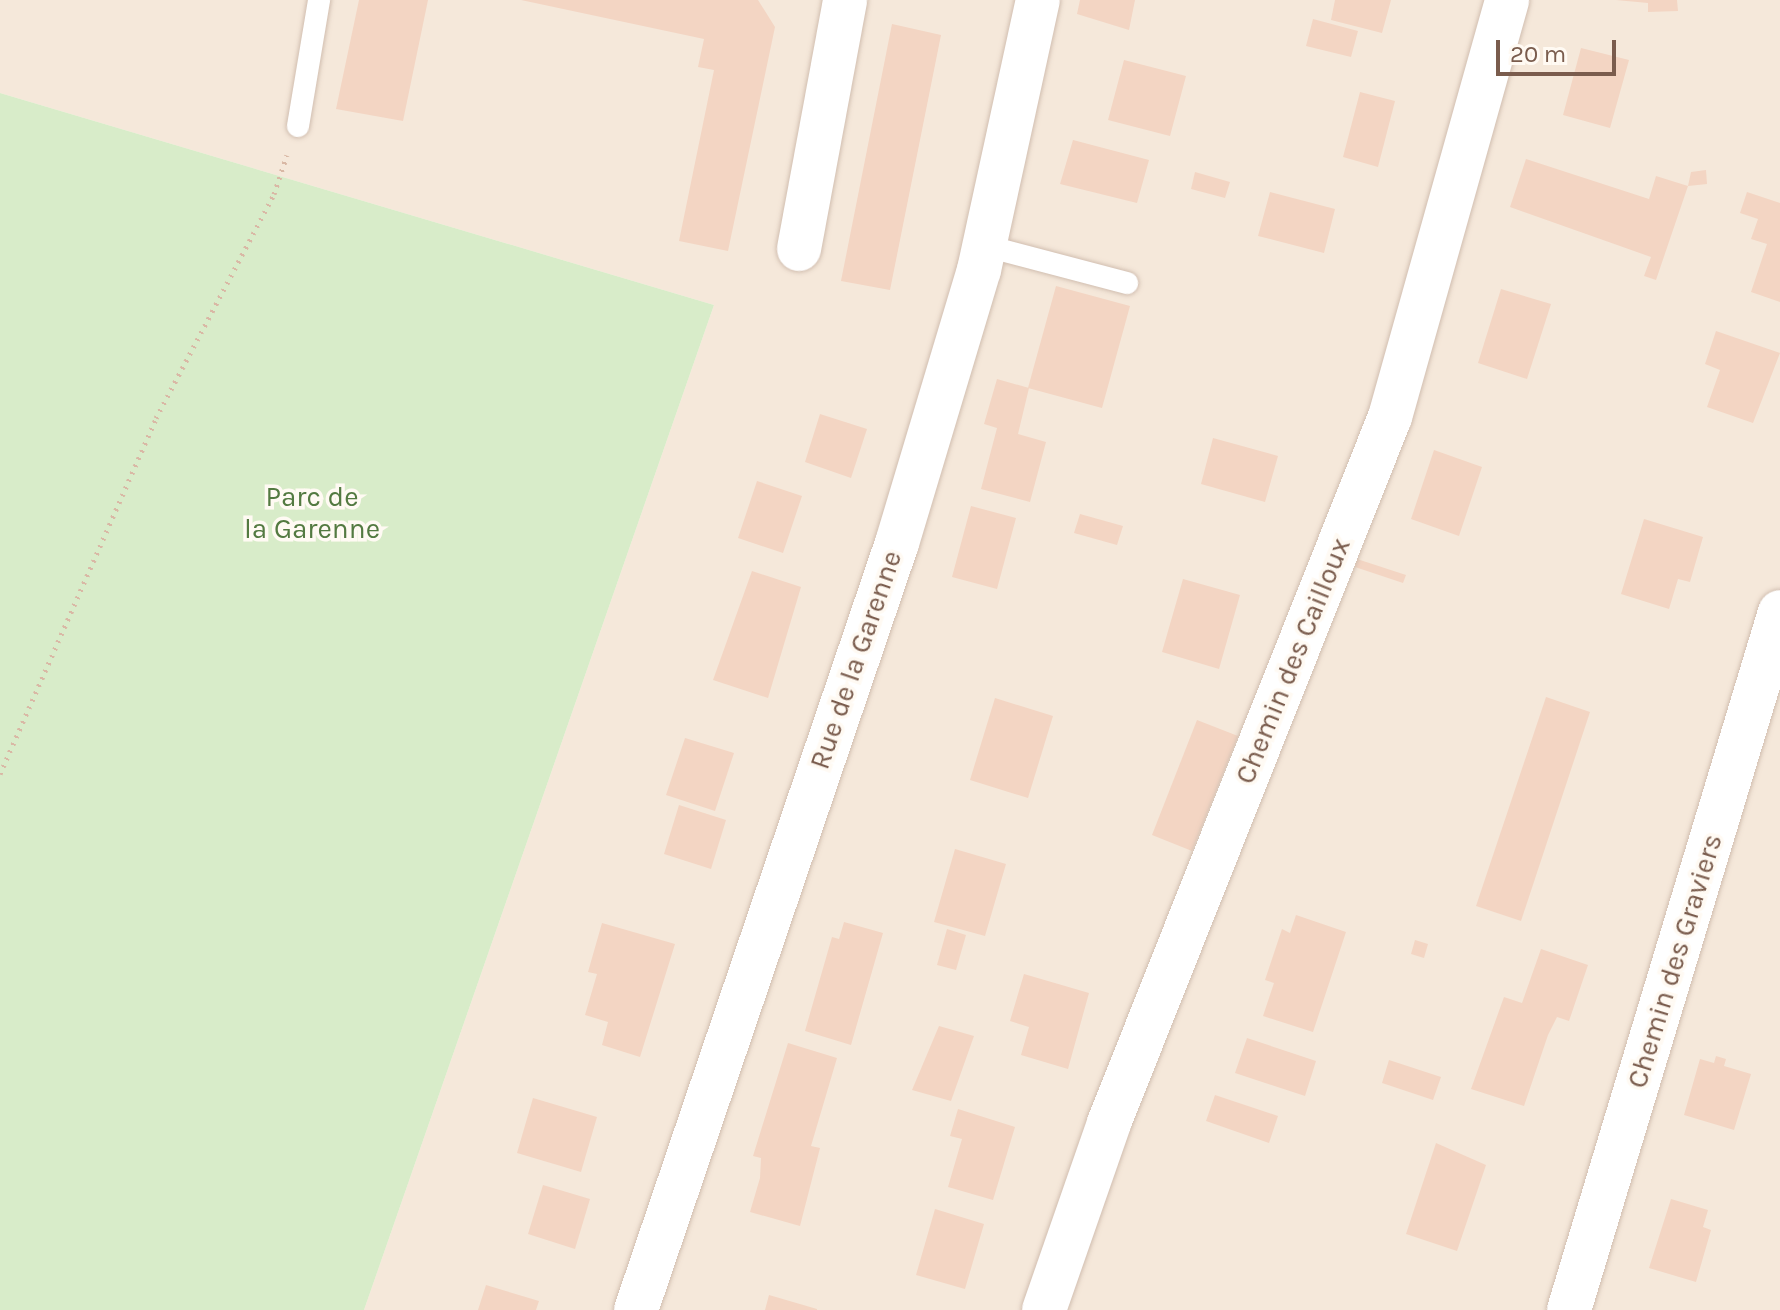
<!DOCTYPE html>
<html>
<head>
<meta charset="utf-8">
<style>
	body { margin:0 }
	#map { position:relative; width:1780px; height:1310px; overflow:hidden; background:#fdf6ec; font-family:Karla,sans-serif }
	div>[style] { position:absolute }
	[style*='--x'] { left:calc(var(--x)*1px); top:calc(var(--y)*1px); width:calc(var(--w)*1px); rotate:calc(var(--a)*1deg) }
	.residential>* { inset:0; background:#f5e8da }
	.green>* { inset:0; background:#d8ecc9 }
	.building>* { inset:0; background:#f3d5c3 }
	.path>* { height:5px; margin-top:-2.5px; transform-origin:0; background:repeating-linear-gradient(90deg,#d9b8a5 0 2px,transparent 0 8px) }
	.roads { filter:drop-shadow(0 0 2px #d1beb0) drop-shadow(0 0 2px #d1beb0) }
	.lane>* { height:22px; margin:-11px; padding:0 11px; transform-origin:11px; border-radius:11px; background:#fff }
	.street>* { height:44px; margin:-22px; padding:0 22px; transform-origin:22px; border-radius:22px; background:#fff }
	span { translate:-50% -50%; white-space:nowrap; text-align:center; line-height:1.15; -webkit-text-stroke:7px #fffaf3; paint-order:stroke }
	.park-label { font-size:28px; color:#537a41 }
	.street-label { font-size:28px; color:#7a5c4d }
	.scale { position:absolute; left:1496px; top:40px; width:120px; height:36px; box-sizing:border-box; border:4px solid #7a5c4d; border-top:0; padding-left:10px; font-size:24px; line-height:28px; white-space:nowrap; color:#7a5c4d; -webkit-text-stroke:6px #fffaf3; paint-order:stroke }
</style>
</head>
<body>
<div id="map">
	<div class="residential">
		<i style="clip-path:polygon(0 0,1780px 0,1780px 1310px,364px 1310px,714px 305px,0 93px)"></i>
	</div>
	<div class="green">
		<i style="clip-path:polygon(0 93px,714px 305px,364px 1310px,0 1310px)"></i>
	</div>
	<div class="building">
		<i style="clip-path:polygon(359px 0,428px 0,403px 121px,336px 109px)"></i>
		<i style="clip-path:polygon(521px 0,758px 0,775px 27px,728px 251px,679px 241px,714px 70px,698px 67px,704px 39px)"></i>
		<i style="clip-path:polygon(1080px 0,1135px 0,1129px 30px,1077px 14px)"></i>
		<i style="clip-path:polygon(1335px 0,1391px 0,1382px 33px,1331px 20px)"></i>
		<i style="clip-path:polygon(1616px 0,1677px 0,1678px 11px,1648px 12px,1648px 3px)"></i>
		<i style="clip-path:polygon(1313px 19px,1358px 31px,1351px 57px,1306px 46px)"></i>
		<i style="clip-path:polygon(892px 24px,941px 35px,890px 290px,841px 281px)"></i>
		<i style="clip-path:polygon(1581px 48px,1629px 60px,1610px 128px,1563px 115px)"></i>
		<i style="clip-path:polygon(1124px 60px,1186px 76px,1170px 136px,1108px 120px)"></i>
		<i style="clip-path:polygon(1360px 92px,1395px 101px,1378px 167px,1343px 157px)"></i>
		<i style="clip-path:polygon(1073px 140px,1149px 160px,1137px 203px,1060px 184px)"></i>
		<i style="clip-path:polygon(1526px 159px,1649px 199px,1656px 176px,1688px 186px,1656px 280px,1644px 276px,1651px 257px,1510px 207px)"></i>
		<i style="clip-path:polygon(1706px 170px,1707px 184px,1688px 186px,1691px 172px)"></i>
		<i style="clip-path:polygon(1195px 172px,1230px 182px,1225px 198px,1191px 189px)"></i>
		<i style="clip-path:polygon(1270px 192px,1335px 209px,1324px 253px,1258px 236px)"></i>
		<i style="clip-path:polygon(1747px 192px,1780px 203px,1780px 302px,1751px 292px,1767px 244px,1751px 239px,1758px 219px,1740px 213px)"></i>
		<i style="clip-path:polygon(1056px 286px,1130px 306px,1102px 408px,1028px 388px)"></i>
		<i style="clip-path:polygon(1501px 289px,1551px 304px,1527px 379px,1478px 363px)"></i>
		<i style="clip-path:polygon(1716px 331px,1780px 353px,1753px 423px,1707px 407px,1720px 370px,1705px 364px)"></i>
		<i style="clip-path:polygon(997px 379px,1029px 388px,1018px 434px,1046px 442px,1030px 502px,981px 489px,997px 428px,984px 424px)"></i>
		<i style="clip-path:polygon(820px 414px,867px 429px,851px 478px,805px 462px)"></i>
		<i style="clip-path:polygon(1213px 438px,1278px 456px,1265px 502px,1201px 484px)"></i>
		<i style="clip-path:polygon(1434px 450px,1482px 467px,1459px 536px,1411px 519px)"></i>
		<i style="clip-path:polygon(757px 481px,802px 496px,783px 553px,738px 538px)"></i>
		<i style="clip-path:polygon(971px 506px,1016px 518px,997px 589px,952px 577px)"></i>
		<i style="clip-path:polygon(1080px 514px,1123px 526px,1117px 545px,1074px 533px)"></i>
		<i style="clip-path:polygon(1644px 519px,1703px 537px,1690px 582px,1678px 579px,1669px 609px,1621px 594px)"></i>
		<i style="clip-path:polygon(1357px 559px,1406px 575px,1403px 583px,1355px 567px)"></i>
		<i style="clip-path:polygon(752px 571px,801px 587px,768px 698px,713px 680px)"></i>
		<i style="clip-path:polygon(1183px 579px,1240px 595px,1219px 669px,1162px 652px)"></i>
		<i style="clip-path:polygon(1546px 697px,1590px 712px,1521px 921px,1476px 906px)"></i>
		<i style="clip-path:polygon(995px 698px,1053px 716px,1028px 798px,970px 780px)"></i>
		<i style="clip-path:polygon(1197px 720px,1238px 736px,1192px 851px,1152px 835px)"></i>
		<i style="clip-path:polygon(685px 738px,734px 753px,715px 811px,666px 795px)"></i>
		<i style="clip-path:polygon(679px 805px,726px 820px,711px 869px,664px 854px)"></i>
		<i style="clip-path:polygon(955px 849px,1006px 864px,985px 936px,934px 922px)"></i>
		<i style="clip-path:polygon(1296px 915px,1346px 932px,1313px 1032px,1263px 1016px,1274px 983px,1265px 980px,1282px 929px,1290px 933px)"></i>
		<i style="clip-path:polygon(844px 922px,883px 933px,851px 1045px,805px 1031px,832px 937px,839px 939px)"></i>
		<i style="clip-path:polygon(602px 923px,675px 944px,640px 1057px,602px 1045px,608px 1022px,585px 1015px,597px 974px,588px 972px)"></i>
		<i style="clip-path:polygon(947px 929px,966px 935px,956px 970px,937px 965px)"></i>
		<i style="clip-path:polygon(1415px 940px,1428px 944px,1424px 958px,1411px 954px)"></i>
		<i style="clip-path:polygon(1541px 949px,1588px 965px,1569px 1021px,1557px 1017px,1548px 1035px,1524px 1106px,1471px 1089px,1504px 997px,1522px 1003px)"></i>
		<i style="clip-path:polygon(1024px 974px,1089px 993px,1068px 1069px,1021px 1055px,1029px 1027px,1010px 1021px)"></i>
		<i style="clip-path:polygon(939px 1026px,974px 1036px,951px 1101px,912px 1090px)"></i>
		<i style="clip-path:polygon(1247px 1038px,1316px 1061px,1305px 1096px,1235px 1073px)"></i>
		<i style="clip-path:polygon(788px 1043px,837px 1058px,811px 1146px,820px 1148px,800px 1226px,750px 1212px,760px 1178px,761px 1158px,753px 1156px)"></i>
		<i style="clip-path:polygon(1716px 1056px,1726px 1059px,1724px 1066px,1751px 1074px,1734px 1130px,1684px 1115px,1700px 1059px,1714px 1063px)"></i>
		<i style="clip-path:polygon(1389px 1060px,1441px 1077px,1433px 1100px,1382px 1083px)"></i>
		<i style="clip-path:polygon(1215px 1095px,1278px 1116px,1269px 1143px,1206px 1121px)"></i>
		<i style="clip-path:polygon(533px 1098px,597px 1117px,581px 1172px,517px 1153px)"></i>
		<i style="clip-path:polygon(958px 1109px,1015px 1127px,993px 1200px,948px 1187px,962px 1139px,950px 1136px)"></i>
		<i style="clip-path:polygon(1436px 1143px,1486px 1165px,1457px 1251px,1406px 1234px)"></i>
		<i style="clip-path:polygon(543px 1185px,590px 1199px,575px 1249px,528px 1234px)"></i>
		<i style="clip-path:polygon(1671px 1199px,1708px 1210px,1703px 1227px,1711px 1230px,1696px 1282px,1649px 1268px)"></i>
		<i style="clip-path:polygon(935px 1209px,984px 1224px,965px 1289px,916px 1275px)"></i>
		<i style="clip-path:polygon(486px 1285px,539px 1301px,536px 1310px,478px 1310px)"></i>
		<i style="clip-path:polygon(769px 1295px,817px 1309px,817px 1310px,765px 1310px)"></i>
	</div>
	<div class="path">
		<i style="--x:0;--y:774;--w:389;--a:-66.3"></i>
		<i style="--x:156;--y:418;--w:253;--a:-62.2"></i>
		<i style="--x:274;--y:194;--w:41;--a:-71.6"></i>
	</div>
	<div class="roads">
		<div class="lane">
			<i style="--x:298;--y:126;--w:128;--a:-80.5"></i>
			<i style="--x:982;--y:245;--w:150;--a:14.7"></i>
		</div>
		<div class="street">
			<i style="--x:799;--y:249;--w:253;--a:-79.5"></i>
			<i style="--x:636;--y:1310;--w:810;--a:-71.21"></i>
			<i style="--x:897;--y:543;--w:285;--a:-73.3"></i>
			<i style="--x:979;--y:270;--w:276;--a:-77.7"></i>
			<i style="--x:1044;--y:1310;--w:198;--a:-70.8"></i>
			<i style="--x:1109;--y:1123;--w:760;--a:-68.3"></i>
			<i style="--x:1390;--y:417;--w:433;--a:-74.3"></i>
			<i style="--x:1569;--y:1310;--w:729;--a:-73.18"></i>
		</div>
	</div>
	<div class="park-label">
		<span style="left:312px;top:513px">Parc de<br>la Garenne</span>
	</div>
	<div class="street-label">
		<span style="left:856px;top:660px;rotate:-71deg">Rue de la Garenne</span>
		<span style="left:1293px;top:661px;rotate:-68deg">Chemin des Cailloux</span>
		<span style="left:1675px;top:961px;rotate:-73deg">Chemin des Graviers</span>
	</div>
	<div class="scale">20 m</div>
</div>
</body>
</html>
